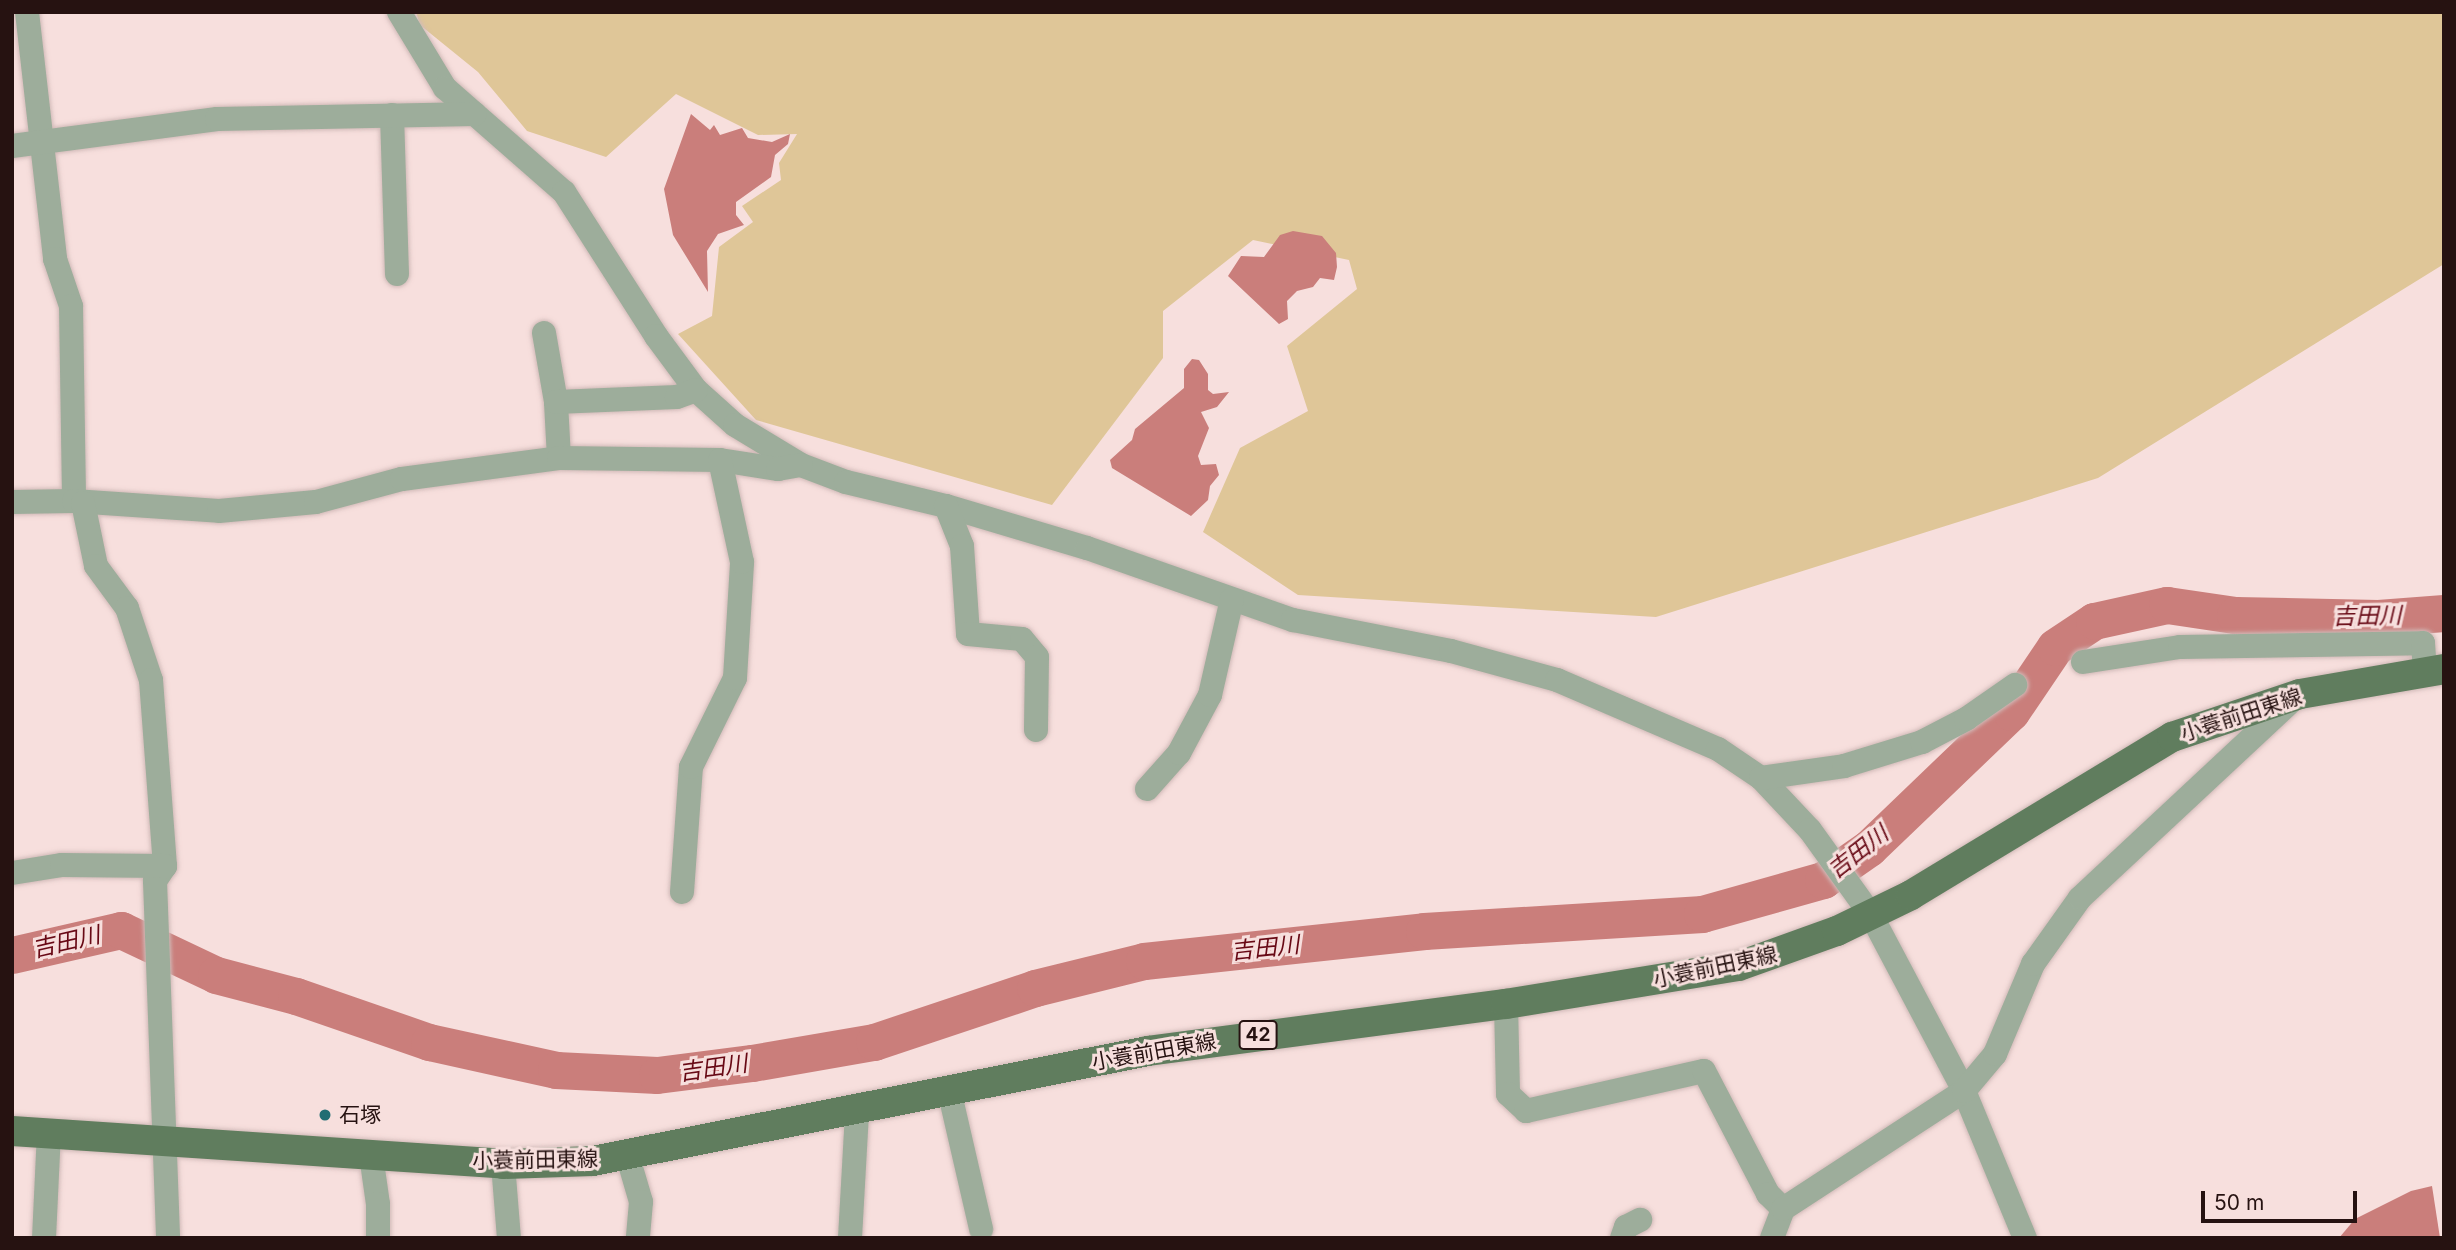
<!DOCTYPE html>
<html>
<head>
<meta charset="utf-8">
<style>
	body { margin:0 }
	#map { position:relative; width:2456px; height:1250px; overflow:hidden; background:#f7dfdd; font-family:Inter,"Noto Sans JP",sans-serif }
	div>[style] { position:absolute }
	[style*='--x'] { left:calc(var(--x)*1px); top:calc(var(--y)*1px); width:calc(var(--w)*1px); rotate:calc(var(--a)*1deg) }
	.green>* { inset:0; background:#dfc698 }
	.water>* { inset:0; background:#ca7e7b }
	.river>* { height:37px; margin:-18.5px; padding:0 18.5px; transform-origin:18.5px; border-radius:18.5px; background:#ca7e7b }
	.roads { filter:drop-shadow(0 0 2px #d1bab8) drop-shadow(0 0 2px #d1bab8) }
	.minor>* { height:24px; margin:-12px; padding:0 12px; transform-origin:12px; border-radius:12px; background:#9dad9b }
	.major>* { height:30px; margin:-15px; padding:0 15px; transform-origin:15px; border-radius:15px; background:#607d5e }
	.dots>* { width:19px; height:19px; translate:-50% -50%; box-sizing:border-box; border:4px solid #f7dfdd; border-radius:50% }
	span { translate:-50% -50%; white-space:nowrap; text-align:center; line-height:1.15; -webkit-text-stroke:6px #f7dfdd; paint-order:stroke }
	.shield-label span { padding:2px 5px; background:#f7dfdd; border:2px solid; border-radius:5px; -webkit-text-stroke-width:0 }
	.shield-label { font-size:19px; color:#261211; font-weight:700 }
	.street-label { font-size:21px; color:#261211 }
	.poi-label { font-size:21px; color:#261211 }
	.left { translate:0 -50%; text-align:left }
	.water-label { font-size:23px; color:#680915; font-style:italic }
	.frame { position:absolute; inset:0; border:14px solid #261211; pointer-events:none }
	.scale { position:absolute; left:2201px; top:1191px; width:156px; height:32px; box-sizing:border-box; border:4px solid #261211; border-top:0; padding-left:9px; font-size:21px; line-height:24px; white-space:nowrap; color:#261211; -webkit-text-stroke:5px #f7dfdd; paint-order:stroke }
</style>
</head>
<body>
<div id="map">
	<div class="green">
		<i style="clip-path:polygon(416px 12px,2444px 12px,2444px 264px,2098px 478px,1656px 617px,1298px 595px,1203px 532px,1240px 448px,1308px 411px,1287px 346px,1357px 289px,1349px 260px,1253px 240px,1163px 311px,1163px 358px,1052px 505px,756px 420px,678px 334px,712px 316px,719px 247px,753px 222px,742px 206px,781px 180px,779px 163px,797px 134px,758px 135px,676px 94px,606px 157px,527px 131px,478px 72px,420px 25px)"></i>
	</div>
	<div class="water">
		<i style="clip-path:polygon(691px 114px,710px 130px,714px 125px,720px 135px,742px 128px,748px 138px,772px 142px,790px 134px,788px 144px,775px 155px,771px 177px,736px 202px,736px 215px,744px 225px,718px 234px,707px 251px,708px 292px,673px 235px,664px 189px)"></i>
		<i style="clip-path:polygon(1293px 231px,1322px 236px,1336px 253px,1337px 267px,1334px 280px,1320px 278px,1313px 287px,1297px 291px,1287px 301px,1288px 319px,1279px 324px,1228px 276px,1241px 256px,1264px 257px,1280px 235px)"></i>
		<i style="clip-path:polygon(1192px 359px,1199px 360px,1208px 374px,1208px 390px,1213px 394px,1229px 392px,1217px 407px,1201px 412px,1209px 428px,1198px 456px,1201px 465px,1216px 464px,1219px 475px,1210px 486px,1208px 500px,1191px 516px,1112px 468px,1110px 460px,1132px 440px,1135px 429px,1184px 388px,1184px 369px)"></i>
		<i style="clip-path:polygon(2432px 1186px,2440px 1238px,2339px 1238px,2355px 1219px,2411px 1191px)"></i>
	</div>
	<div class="river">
		<i style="--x:12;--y:955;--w:112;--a:-12.9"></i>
		<i style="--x:121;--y:930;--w:105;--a:25.3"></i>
		<i style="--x:216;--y:975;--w:83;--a:14.7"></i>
		<i style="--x:296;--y:996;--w:141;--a:19.1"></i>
		<i style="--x:429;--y:1042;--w:130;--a:12.4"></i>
		<i style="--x:556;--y:1070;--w:101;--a:2.8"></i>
		<i style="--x:657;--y:1075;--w:96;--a:-7.2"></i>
		<i style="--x:752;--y:1063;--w:124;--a:-9.8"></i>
		<i style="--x:874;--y:1042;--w:170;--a:-18.5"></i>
		<i style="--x:1035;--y:988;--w:112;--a:-13.9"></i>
		<i style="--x:1144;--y:961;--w:282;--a:-6.1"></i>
		<i style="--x:1424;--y:931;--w:279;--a:-3.5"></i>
		<i style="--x:1702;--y:914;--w:126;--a:-15.7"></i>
		<i style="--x:1823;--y:880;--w:56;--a:-34.8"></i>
		<i style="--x:1869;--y:848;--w:197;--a:-43.8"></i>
		<i style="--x:2011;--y:712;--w:78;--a:-55.9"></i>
		<i style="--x:2055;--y:647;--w:47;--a:-33.7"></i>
		<i style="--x:2094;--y:621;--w:75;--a:-12.4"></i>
		<i style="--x:2167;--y:605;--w:69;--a:8.4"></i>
		<i style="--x:2235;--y:615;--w:143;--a:1.2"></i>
		<i style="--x:2378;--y:618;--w:66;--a:-4.3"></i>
	</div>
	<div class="roads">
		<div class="minor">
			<i style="--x:27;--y:12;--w:249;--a:83.5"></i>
			<i style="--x:55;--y:259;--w:50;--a:71.2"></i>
			<i style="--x:71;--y:306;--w:195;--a:89.1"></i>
			<i style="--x:399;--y:12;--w:89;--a:58.8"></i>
			<i style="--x:445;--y:88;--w:158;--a:41.2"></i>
			<i style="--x:564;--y:192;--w:171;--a:57.4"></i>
			<i style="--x:656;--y:336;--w:67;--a:53.5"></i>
			<i style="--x:696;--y:390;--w:52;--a:41.9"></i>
			<i style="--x:735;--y:425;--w:77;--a:31.2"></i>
			<i style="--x:801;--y:465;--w:48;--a:20.7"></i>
			<i style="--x:846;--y:482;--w:103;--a:13.5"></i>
			<i style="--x:946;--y:506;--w:147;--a:16.6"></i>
			<i style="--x:1087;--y:548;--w:218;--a:19.3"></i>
			<i style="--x:1293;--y:620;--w:161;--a:11.1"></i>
			<i style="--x:1451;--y:651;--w:110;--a:15.3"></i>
			<i style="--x:1557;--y:680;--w:175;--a:23.2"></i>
			<i style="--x:1718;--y:749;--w:52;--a:34"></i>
			<i style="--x:1761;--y:778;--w:71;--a:46.7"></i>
			<i style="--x:1810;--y:830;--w:105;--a:54.3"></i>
			<i style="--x:1871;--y:915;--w:199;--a:62.1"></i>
			<i style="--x:1964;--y:1091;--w:159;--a:67.5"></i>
			<i style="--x:392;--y:115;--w:159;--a:88.2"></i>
			<i style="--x:12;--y:146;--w:207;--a:-7.5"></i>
			<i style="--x:217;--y:119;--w:258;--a:-1.1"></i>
			<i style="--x:544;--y:333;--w:70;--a:80.1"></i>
			<i style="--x:559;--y:458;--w:56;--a:-93.1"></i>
			<i style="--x:556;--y:402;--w:121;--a:-2.4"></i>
			<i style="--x:677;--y:397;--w:20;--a:-20"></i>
			<i style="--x:12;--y:502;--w:62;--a:-0.9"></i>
			<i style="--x:74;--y:501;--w:145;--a:3.9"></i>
			<i style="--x:219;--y:511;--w:97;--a:-5.3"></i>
			<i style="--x:316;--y:502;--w:89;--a:-15"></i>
			<i style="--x:402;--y:479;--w:158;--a:-7.6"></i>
			<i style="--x:559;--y:458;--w:161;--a:0.7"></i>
			<i style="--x:720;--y:460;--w:59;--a:8.8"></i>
			<i style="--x:778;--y:469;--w:23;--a:-10"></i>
			<i style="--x:83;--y:503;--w:64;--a:78.3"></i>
			<i style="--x:96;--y:566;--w:52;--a:53.6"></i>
			<i style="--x:127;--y:608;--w:76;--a:71.6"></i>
			<i style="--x:151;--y:680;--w:187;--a:85.7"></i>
			<i style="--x:165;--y:866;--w:18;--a:124"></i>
			<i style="--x:155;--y:881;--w:357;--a:87.9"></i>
			<i style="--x:946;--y:506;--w:43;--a:68.2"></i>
			<i style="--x:962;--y:546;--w:88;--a:86.1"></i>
			<i style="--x:968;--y:634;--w:54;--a:5.3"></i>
			<i style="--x:1022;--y:639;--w:23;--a:50"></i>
			<i style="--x:1037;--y:657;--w:73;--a:90.8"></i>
			<i style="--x:2083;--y:662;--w:98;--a:-8.8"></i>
			<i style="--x:2180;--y:647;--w:243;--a:-0.9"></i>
			<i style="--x:2423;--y:643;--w:29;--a:86"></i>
			<i style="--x:1761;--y:778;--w:84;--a:-8.2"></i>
			<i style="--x:1844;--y:766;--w:82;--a:-17.1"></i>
			<i style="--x:1922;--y:742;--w:50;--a:-27.6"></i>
			<i style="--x:1966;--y:719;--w:60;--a:-34.8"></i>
			<i style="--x:1147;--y:789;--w:48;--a:-48.4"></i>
			<i style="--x:1179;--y:753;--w:66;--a:-61.9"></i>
			<i style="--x:1210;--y:695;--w:98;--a:-77.1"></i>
			<i style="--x:12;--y:873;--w:51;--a:-9.1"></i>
			<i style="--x:62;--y:865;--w:103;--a:0.6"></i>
			<i style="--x:682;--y:892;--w:125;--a:-85.9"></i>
			<i style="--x:691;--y:767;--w:99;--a:-63.7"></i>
			<i style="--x:735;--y:678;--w:116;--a:-86.5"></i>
			<i style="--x:742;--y:562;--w:104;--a:-102.2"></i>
			<i style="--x:1506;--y:1004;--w:90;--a:88.7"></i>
			<i style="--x:1508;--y:1094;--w:25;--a:43"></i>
			<i style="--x:1526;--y:1111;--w:182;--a:-12.7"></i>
			<i style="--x:1704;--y:1071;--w:139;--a:62.5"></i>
			<i style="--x:1768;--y:1194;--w:21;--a:45"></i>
			<i style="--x:949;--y:1090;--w:143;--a:77"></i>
			<i style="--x:627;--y:1154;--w:50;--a:73.7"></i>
			<i style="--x:641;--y:1202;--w:36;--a:95"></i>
			<i style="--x:371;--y:1155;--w:49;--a:81.9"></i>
			<i style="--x:378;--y:1204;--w:34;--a:90"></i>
			<i style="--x:503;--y:1164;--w:74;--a:85.4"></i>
			<i style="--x:44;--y:1238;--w:105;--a:-87.3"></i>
			<i style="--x:850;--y:1238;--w:127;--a:-86.8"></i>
			<i style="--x:1622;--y:1238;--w:12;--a:-70"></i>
			<i style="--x:1626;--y:1227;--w:16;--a:-27"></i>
			<i style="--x:1772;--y:1238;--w:31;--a:-69"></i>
			<i style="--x:1783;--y:1209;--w:216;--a:-33.1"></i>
			<i style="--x:1964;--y:1091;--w:48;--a:-50"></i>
			<i style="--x:1995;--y:1054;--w:98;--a:-67.1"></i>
			<i style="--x:2033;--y:964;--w:81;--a:-54.5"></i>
			<i style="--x:2080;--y:898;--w:299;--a:-43"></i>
		</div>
		<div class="major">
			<i style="--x:12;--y:1131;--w:492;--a:3.8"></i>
			<i style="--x:503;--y:1164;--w:90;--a:-1.9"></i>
			<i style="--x:593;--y:1161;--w:566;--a:-11.21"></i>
			<i style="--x:1148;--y:1051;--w:361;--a:-7.5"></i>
			<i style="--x:1506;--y:1004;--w:236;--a:-9.3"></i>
			<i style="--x:1739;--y:966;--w:104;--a:-19.7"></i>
			<i style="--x:1837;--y:931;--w:82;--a:-25.9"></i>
			<i style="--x:1911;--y:895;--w:305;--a:-31.2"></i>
			<i style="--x:2172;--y:737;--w:135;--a:-18.6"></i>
			<i style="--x:2300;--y:694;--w:146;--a:-9.8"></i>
		</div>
	</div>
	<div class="dots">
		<i style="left:325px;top:1115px;background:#226d73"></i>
	</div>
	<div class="shield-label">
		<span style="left:1258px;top:1035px">42</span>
	</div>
	<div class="street-label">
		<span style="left:2241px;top:715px;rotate:-18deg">小蓑前田東線</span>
		<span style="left:1715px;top:967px;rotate:-12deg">小蓑前田東線</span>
		<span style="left:1154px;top:1052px;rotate:-10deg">小蓑前田東線</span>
		<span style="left:535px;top:1160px;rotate:-1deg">小蓑前田東線</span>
	</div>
	<div class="poi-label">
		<span class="left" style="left:339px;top:1115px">石塚</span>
	</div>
	<div class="water-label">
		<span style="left:2367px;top:616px;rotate:-1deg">吉田川</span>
		<span style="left:1858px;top:852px;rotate:-38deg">吉田川</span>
		<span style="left:66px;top:942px;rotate:-13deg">吉田川</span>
		<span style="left:1265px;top:948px;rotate:-6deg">吉田川</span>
		<span style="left:713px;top:1068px;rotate:-8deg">吉田川</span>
	</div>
	<div class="frame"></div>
	<div class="scale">50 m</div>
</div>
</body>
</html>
